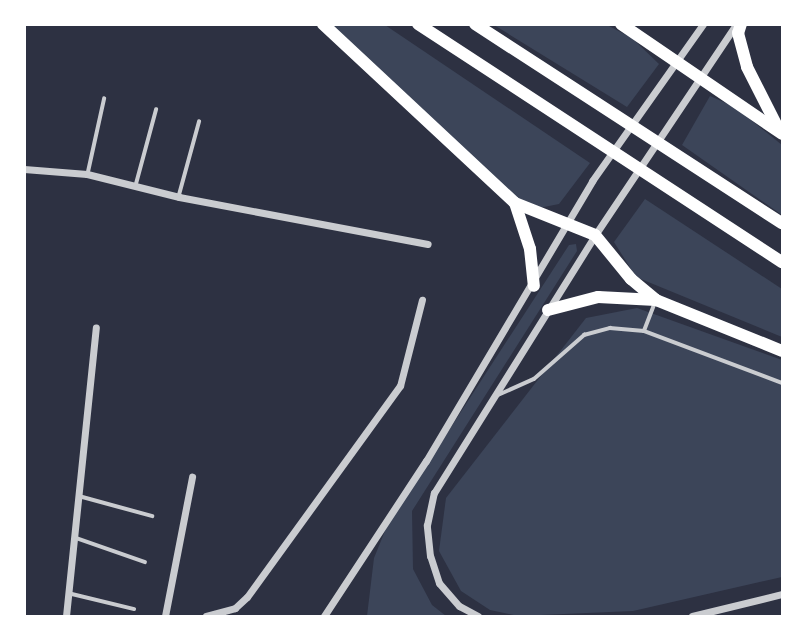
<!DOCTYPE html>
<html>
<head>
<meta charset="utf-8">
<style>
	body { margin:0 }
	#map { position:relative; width:807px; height:641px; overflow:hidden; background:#2d3142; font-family:"Crimson Pro",serif }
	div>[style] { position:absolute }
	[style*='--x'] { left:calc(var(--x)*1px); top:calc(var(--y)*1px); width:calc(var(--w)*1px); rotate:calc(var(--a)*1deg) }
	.green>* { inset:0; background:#3c4559 }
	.service>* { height:3.5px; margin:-1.75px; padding:0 1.75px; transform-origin:1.75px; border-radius:1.75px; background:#caccd0 }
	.minor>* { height:7px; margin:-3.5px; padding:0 3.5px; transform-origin:3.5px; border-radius:3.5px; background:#caccd0 }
	.primary>* { height:12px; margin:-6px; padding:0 6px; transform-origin:6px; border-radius:6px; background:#fff }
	span { translate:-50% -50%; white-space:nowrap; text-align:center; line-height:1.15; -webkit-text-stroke:5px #fff; paint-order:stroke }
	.frame { position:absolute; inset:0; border:26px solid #fff; pointer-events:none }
</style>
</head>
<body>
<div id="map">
	<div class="green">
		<i style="clip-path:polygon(327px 25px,385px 25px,590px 163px,559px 204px,539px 208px,521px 202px)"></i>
		<i style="clip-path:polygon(494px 25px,607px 25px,632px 38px,659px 64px,627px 107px)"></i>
		<i style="clip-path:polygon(710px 96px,735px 107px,782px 145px,782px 215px,682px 145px)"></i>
		<i style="clip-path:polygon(645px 199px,782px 289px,782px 337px,636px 277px,614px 242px)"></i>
		<i style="clip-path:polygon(576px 244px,577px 251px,412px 511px,413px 569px,432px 605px,446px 616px,367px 616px,374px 558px,387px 526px,569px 245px)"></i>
		<i style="clip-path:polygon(637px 308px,782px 360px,782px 577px,633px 611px,518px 616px,490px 610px,461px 591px,439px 551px,446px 498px,586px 318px)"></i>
	</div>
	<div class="service">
		<i style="--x:88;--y:172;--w:75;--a:-77.6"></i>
		<i style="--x:136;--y:184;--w:77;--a:-74.9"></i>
		<i style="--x:179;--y:195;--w:76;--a:-74.7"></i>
		<i style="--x:644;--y:331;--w:31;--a:-69"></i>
		<i style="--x:498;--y:395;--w:39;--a:-24"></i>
		<i style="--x:534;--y:379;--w:67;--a:-41.3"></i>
		<i style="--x:584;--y:335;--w:27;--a:-15"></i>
		<i style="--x:610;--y:328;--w:34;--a:5"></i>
		<i style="--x:644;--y:331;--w:147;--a:20.6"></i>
		<i style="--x:79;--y:496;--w:76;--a:15.3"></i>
		<i style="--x:76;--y:538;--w:73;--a:19.2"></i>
		<i style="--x:68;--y:593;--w:68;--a:13.6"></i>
	</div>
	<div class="minor">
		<i style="--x:24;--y:169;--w:63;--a:4.5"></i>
		<i style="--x:87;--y:174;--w:95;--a:14"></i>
		<i style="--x:179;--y:197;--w:253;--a:10.7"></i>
		<i style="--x:66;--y:616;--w:290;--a:-84.1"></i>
		<i style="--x:165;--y:616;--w:142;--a:-79"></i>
		<i style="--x:206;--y:616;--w:30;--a:-15"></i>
		<i style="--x:235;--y:608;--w:16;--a:-43"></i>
		<i style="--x:247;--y:597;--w:261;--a:-54.1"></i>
		<i style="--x:400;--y:386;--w:89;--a:-75.7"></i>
		<i style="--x:324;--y:616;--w:186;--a:-56.7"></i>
		<i style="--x:426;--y:461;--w:326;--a:-59.3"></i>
		<i style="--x:592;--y:181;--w:192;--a:-54.7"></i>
		<i style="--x:478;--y:616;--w:21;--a:-152"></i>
		<i style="--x:459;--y:606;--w:30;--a:-131"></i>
		<i style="--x:439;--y:583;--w:28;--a:-108"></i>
		<i style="--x:430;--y:556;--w:31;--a:-96"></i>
		<i style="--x:427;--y:525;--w:33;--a:-78"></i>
		<i style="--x:434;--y:493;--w:304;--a:-58"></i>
		<i style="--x:595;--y:235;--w:254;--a:-56.2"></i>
		<i style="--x:692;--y:616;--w:93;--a:-13.7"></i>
	</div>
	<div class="primary">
		<i style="--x:323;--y:24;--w:262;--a:43"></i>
		<i style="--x:515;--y:203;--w:86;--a:21.8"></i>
		<i style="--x:595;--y:235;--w:57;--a:50.7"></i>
		<i style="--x:631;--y:279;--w:33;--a:40"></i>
		<i style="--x:656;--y:300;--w:136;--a:22"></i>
		<i style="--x:418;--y:24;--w:435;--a:33.2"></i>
		<i style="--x:475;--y:24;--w:366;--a:33"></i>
		<i style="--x:621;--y:24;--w:195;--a:34.3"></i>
		<i style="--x:741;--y:24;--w:9;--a:108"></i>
		<i style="--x:738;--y:33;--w:35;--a:75"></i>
		<i style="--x:747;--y:67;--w:68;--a:63.1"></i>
		<i style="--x:515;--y:203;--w:48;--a:71.9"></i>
		<i style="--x:530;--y:249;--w:37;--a:84"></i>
		<i style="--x:548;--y:310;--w:52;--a:-14.6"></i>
		<i style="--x:598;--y:297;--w:58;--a:3"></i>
	</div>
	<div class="frame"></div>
</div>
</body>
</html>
